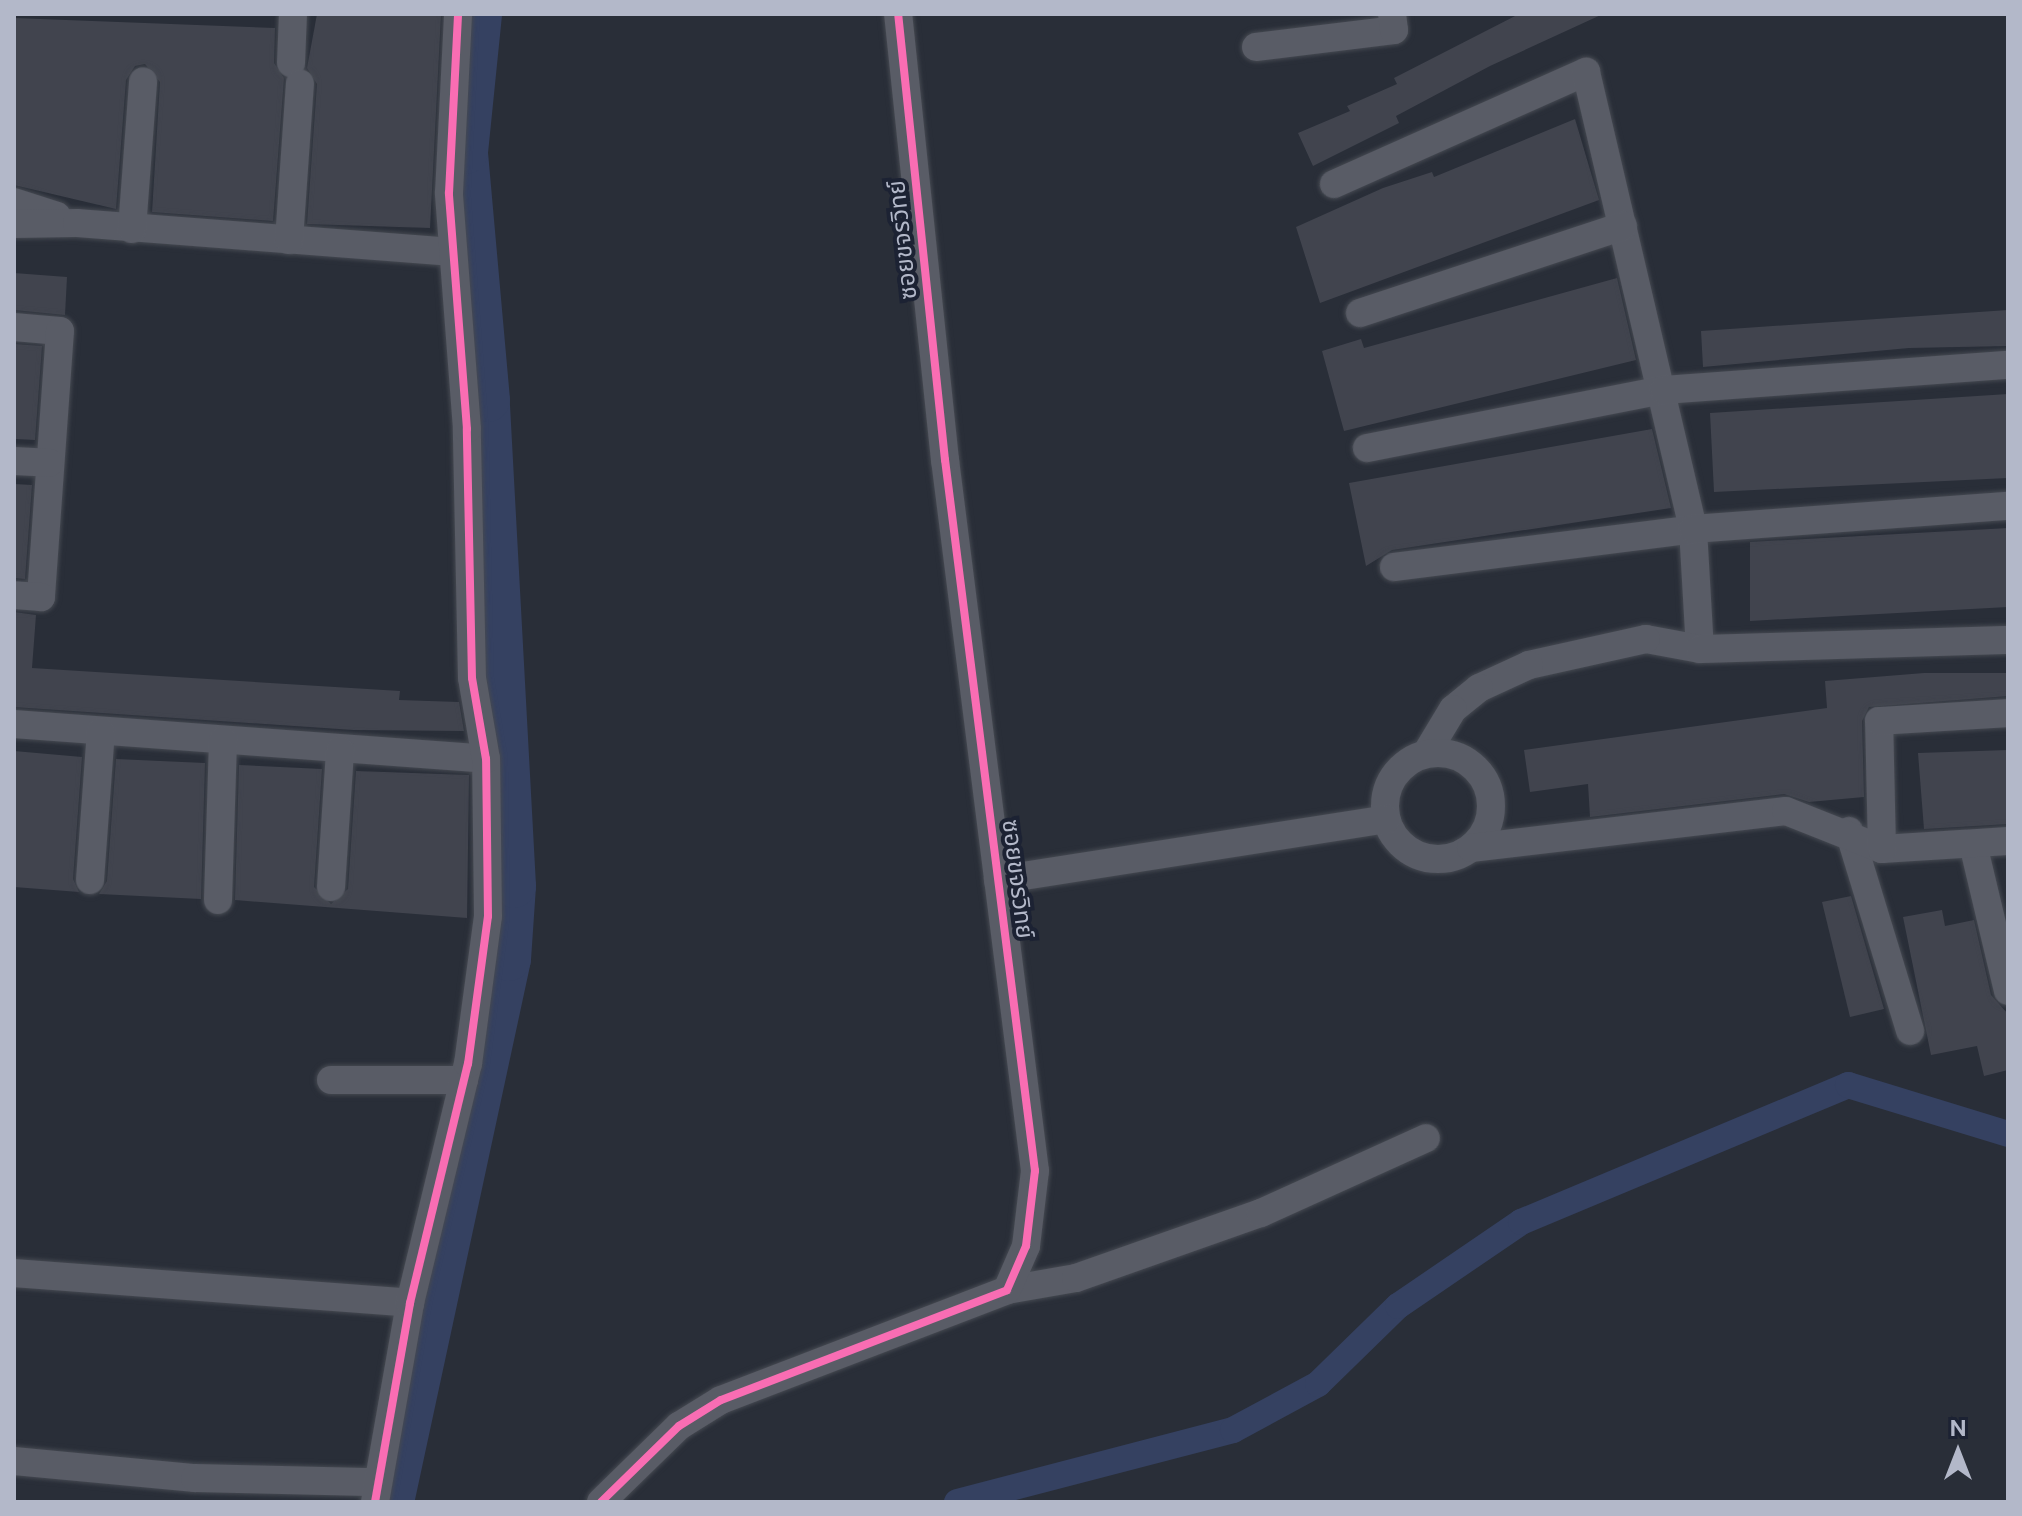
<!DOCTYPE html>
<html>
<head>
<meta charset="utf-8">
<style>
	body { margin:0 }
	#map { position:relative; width:2022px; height:1516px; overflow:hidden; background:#292e38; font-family:"Public Sans","Noto Sans Thai",sans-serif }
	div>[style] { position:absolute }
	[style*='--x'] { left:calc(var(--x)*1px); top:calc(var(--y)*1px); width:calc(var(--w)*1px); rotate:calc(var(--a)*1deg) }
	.canal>* { height:26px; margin:-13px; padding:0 13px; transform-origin:13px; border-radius:13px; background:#354161 }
	.river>* { height:44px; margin:-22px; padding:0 22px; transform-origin:22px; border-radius:22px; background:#354161 }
	.building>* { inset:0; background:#41444e }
	.roads { filter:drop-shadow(0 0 2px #454951) drop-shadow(0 0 2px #454951) }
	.minor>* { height:28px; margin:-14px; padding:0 14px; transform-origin:14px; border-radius:14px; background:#595c66 }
	.minor>.ring { margin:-14px; padding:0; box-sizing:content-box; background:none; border:28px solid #595c66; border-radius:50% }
	.cycleway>* { height:8px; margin:-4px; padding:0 4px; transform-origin:4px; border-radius:4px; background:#f96db3 }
	span { translate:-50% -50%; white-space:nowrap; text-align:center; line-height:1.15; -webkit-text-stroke:8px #1c2233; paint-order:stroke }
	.street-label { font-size:24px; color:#b3b8c9 }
	.frame { position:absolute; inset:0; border:16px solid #b3b8c9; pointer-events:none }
	.north { position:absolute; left:1918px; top:1412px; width:80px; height:80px; -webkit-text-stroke:6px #1c2233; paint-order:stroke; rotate:0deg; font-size:22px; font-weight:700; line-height:32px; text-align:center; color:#b3b8c9 }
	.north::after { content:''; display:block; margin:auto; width:28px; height:36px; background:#b3b8c9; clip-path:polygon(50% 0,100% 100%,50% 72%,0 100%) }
</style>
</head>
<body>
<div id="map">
	<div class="canal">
		<i style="--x:957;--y:1502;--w:285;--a:-14.6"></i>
		<i style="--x:1233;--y:1430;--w:97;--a:-28.4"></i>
		<i style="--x:1318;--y:1384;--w:112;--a:-44.3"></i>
		<i style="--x:1398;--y:1306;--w:149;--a:-34.3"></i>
		<i style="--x:1521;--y:1222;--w:355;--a:-22.7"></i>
		<i style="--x:1848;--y:1085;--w:167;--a:17"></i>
	</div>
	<div class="river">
		<i style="--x:392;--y:1502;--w:555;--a:-77.84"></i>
		<i style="--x:509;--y:959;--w:73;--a:-86.1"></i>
		<i style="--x:514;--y:886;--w:487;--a:-93.1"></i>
		<i style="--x:488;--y:400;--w:249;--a:-95.1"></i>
		<i style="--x:466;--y:152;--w:139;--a:-84.2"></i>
	</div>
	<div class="building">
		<i style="clip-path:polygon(317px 14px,441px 14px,430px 228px,307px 224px,317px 84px,307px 68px)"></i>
		<i style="clip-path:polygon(1519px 14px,1603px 14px,1490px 66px,1396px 116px,1399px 123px,1313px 166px,1298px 133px,1350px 111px,1347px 106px,1397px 84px,1394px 78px)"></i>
		<i style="clip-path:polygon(14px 18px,275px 28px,274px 63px,284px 78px,273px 221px,152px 212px,160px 82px,145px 64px,135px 66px,126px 80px,116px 209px,14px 185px)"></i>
		<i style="clip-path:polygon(1575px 119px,1599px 200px,1320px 303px,1296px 227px,1383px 188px,1432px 172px,1434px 177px)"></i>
		<i style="clip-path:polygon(14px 273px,67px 277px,65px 315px,14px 310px)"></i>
		<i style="clip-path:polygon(1617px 278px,1636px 360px,1344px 431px,1322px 351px,1361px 339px,1364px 348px)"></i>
		<i style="clip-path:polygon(2008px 310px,2008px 346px,1909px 348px,1703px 367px,1701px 331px)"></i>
		<i style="clip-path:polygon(14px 344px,42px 346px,35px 440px,14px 439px)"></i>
		<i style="clip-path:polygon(2008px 394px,2008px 478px,1714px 492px,1710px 413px)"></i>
		<i style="clip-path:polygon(1652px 429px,1671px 508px,1392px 550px,1366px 566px,1349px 483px)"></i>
		<i style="clip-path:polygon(14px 484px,32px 485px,25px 579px,14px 578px)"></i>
		<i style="clip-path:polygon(2008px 528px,2008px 607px,1750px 621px,1750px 542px)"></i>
		<i style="clip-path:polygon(14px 612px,36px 615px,32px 668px,400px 691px,399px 700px,459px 702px,464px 731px,353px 730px,14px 707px)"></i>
		<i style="clip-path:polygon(1924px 673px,2008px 673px,2008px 696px,1869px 707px,1862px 721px,1864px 797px,1809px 802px,1784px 794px,1590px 817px,1588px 784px,1530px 792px,1524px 750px,1827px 708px,1825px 681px)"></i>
		<i style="clip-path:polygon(2008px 750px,2008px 824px,1924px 829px,1918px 753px)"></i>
		<i style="clip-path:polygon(14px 751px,82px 757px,73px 879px,79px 892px,14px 887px)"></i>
		<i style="clip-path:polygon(116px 759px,205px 763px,201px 899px,99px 894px,107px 881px)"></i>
		<i style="clip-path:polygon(239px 765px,322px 769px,314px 887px,331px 904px,348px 889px,356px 771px,469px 775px,467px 918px,235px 900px)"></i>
		<i style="clip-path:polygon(1851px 896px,1884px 1009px,1850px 1017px,1822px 902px)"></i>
		<i style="clip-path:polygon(1942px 910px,1945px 926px,1974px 920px,1991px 995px,2008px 1014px,2008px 1070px,1984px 1076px,1977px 1046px,1931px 1055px,1903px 917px)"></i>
	</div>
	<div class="roads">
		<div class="minor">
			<i style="--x:1256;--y:47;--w:139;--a:-7"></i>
			<i style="--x:1394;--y:30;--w:16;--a:-97"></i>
			<i style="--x:291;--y:63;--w:49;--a:-87.7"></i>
			<i style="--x:1334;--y:184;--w:276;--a:-24"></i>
			<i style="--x:1586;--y:72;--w:469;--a:76.8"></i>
			<i style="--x:1693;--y:529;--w:120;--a:86.7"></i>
			<i style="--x:1700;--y:649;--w:55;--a:-169.5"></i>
			<i style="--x:1646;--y:639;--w:120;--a:167.5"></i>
			<i style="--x:1529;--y:665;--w:55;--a:155.3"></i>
			<i style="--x:1479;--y:688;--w:33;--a:141"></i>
			<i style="--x:1453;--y:709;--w:52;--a:121"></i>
			<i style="--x:14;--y:202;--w:45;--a:18"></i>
			<i style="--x:14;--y:224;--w:63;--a:-0.9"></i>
			<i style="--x:77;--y:223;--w:377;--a:4.4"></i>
			<i style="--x:132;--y:229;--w:148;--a:-85.7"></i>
			<i style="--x:289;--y:240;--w:157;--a:-86"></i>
			<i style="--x:1360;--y:313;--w:277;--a:-18.3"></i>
			<i style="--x:14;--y:327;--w:46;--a:5"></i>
			<i style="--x:60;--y:331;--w:267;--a:94.1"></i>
			<i style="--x:41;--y:597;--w:27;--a:-176"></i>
			<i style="--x:1367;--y:448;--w:303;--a:-11.1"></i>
			<i style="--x:1664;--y:390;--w:345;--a:-4.2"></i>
			<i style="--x:14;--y:461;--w:35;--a:3"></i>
			<i style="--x:1394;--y:567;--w:301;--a:-7.2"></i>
			<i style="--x:1693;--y:529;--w:316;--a:-4.2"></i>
			<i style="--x:1700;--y:649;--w:308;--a:-1.7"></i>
			<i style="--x:14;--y:724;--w:473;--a:4.2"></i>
			<i class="ring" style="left:1385px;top:753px;width:78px;height:78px"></i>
			<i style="--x:1849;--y:831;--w:209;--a:73"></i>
			<i style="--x:1973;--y:844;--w:151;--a:76.6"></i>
			<i style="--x:1471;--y:848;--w:317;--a:-6.7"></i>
			<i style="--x:1786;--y:811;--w:103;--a:21.6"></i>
			<i style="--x:1882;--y:849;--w:126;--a:-3.6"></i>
			<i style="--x:1882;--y:849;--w:128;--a:-91.3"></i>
			<i style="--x:1879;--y:721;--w:129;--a:-3.5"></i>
			<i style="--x:90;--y:880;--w:149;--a:-85.8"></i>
			<i style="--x:998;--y:880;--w:393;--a:-8.9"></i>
			<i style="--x:331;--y:887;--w:137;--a:-86.2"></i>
			<i style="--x:218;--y:900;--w:160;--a:-88.2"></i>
			<i style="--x:331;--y:1080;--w:133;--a:0"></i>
			<i style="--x:14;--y:1273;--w:397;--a:4.3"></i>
			<i style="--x:1007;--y:1290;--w:70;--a:-9.9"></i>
			<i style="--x:1076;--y:1278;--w:196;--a:-19.4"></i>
			<i style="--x:1261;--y:1213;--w:181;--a:-24.4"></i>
			<i style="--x:14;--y:1461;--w:182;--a:5.4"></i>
			<i style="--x:195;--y:1478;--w:183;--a:1.3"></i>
			<i style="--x:375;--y:1502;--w:202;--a:-80"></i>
			<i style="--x:410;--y:1303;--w:246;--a:-76.4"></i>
			<i style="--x:468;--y:1064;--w:149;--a:-82.3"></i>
			<i style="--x:488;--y:916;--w:157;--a:-90.7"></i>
			<i style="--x:486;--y:759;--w:82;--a:-99.8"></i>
			<i style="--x:472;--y:678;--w:249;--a:-91.2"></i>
			<i style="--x:467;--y:429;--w:237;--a:-94.4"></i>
			<i style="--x:449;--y:193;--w:179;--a:-87.1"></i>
			<i style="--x:601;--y:1502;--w:109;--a:-44.3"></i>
			<i style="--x:679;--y:1426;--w:49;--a:-31.8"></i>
			<i style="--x:721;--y:1400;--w:306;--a:-21"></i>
			<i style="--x:1007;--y:1290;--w:48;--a:-66.6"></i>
			<i style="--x:1026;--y:1246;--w:76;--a:-83.2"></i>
			<i style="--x:1035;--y:1171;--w:717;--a:-97.21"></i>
			<i style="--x:945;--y:460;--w:448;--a:-96"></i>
		</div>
	</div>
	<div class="cycleway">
		<i style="--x:375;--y:1502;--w:202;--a:-80"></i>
		<i style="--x:410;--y:1303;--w:246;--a:-76.4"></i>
		<i style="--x:468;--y:1064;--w:149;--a:-82.3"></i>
		<i style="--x:488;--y:916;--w:157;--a:-90.7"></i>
		<i style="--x:486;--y:759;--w:82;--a:-99.8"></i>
		<i style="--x:472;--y:678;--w:249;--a:-91.2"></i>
		<i style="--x:467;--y:429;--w:237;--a:-94.4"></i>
		<i style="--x:449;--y:193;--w:179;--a:-87.1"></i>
		<i style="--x:601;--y:1502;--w:109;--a:-44.3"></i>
		<i style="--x:679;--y:1426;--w:49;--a:-31.8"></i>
		<i style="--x:721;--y:1400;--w:306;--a:-21"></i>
		<i style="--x:1007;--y:1290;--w:48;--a:-66.6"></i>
		<i style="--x:1026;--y:1246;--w:76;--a:-83.2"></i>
		<i style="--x:1035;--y:1171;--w:717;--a:-97.21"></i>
		<i style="--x:945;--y:460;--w:448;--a:-96"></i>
	</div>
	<div class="street-label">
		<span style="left:902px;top:240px;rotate:-96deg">ซอยขจรวิทย์</span>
		<span style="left:1018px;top:879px;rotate:83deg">ซอยขจรวิทย์</span>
	</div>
	<div class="frame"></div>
	<div class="north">N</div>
</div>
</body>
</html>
